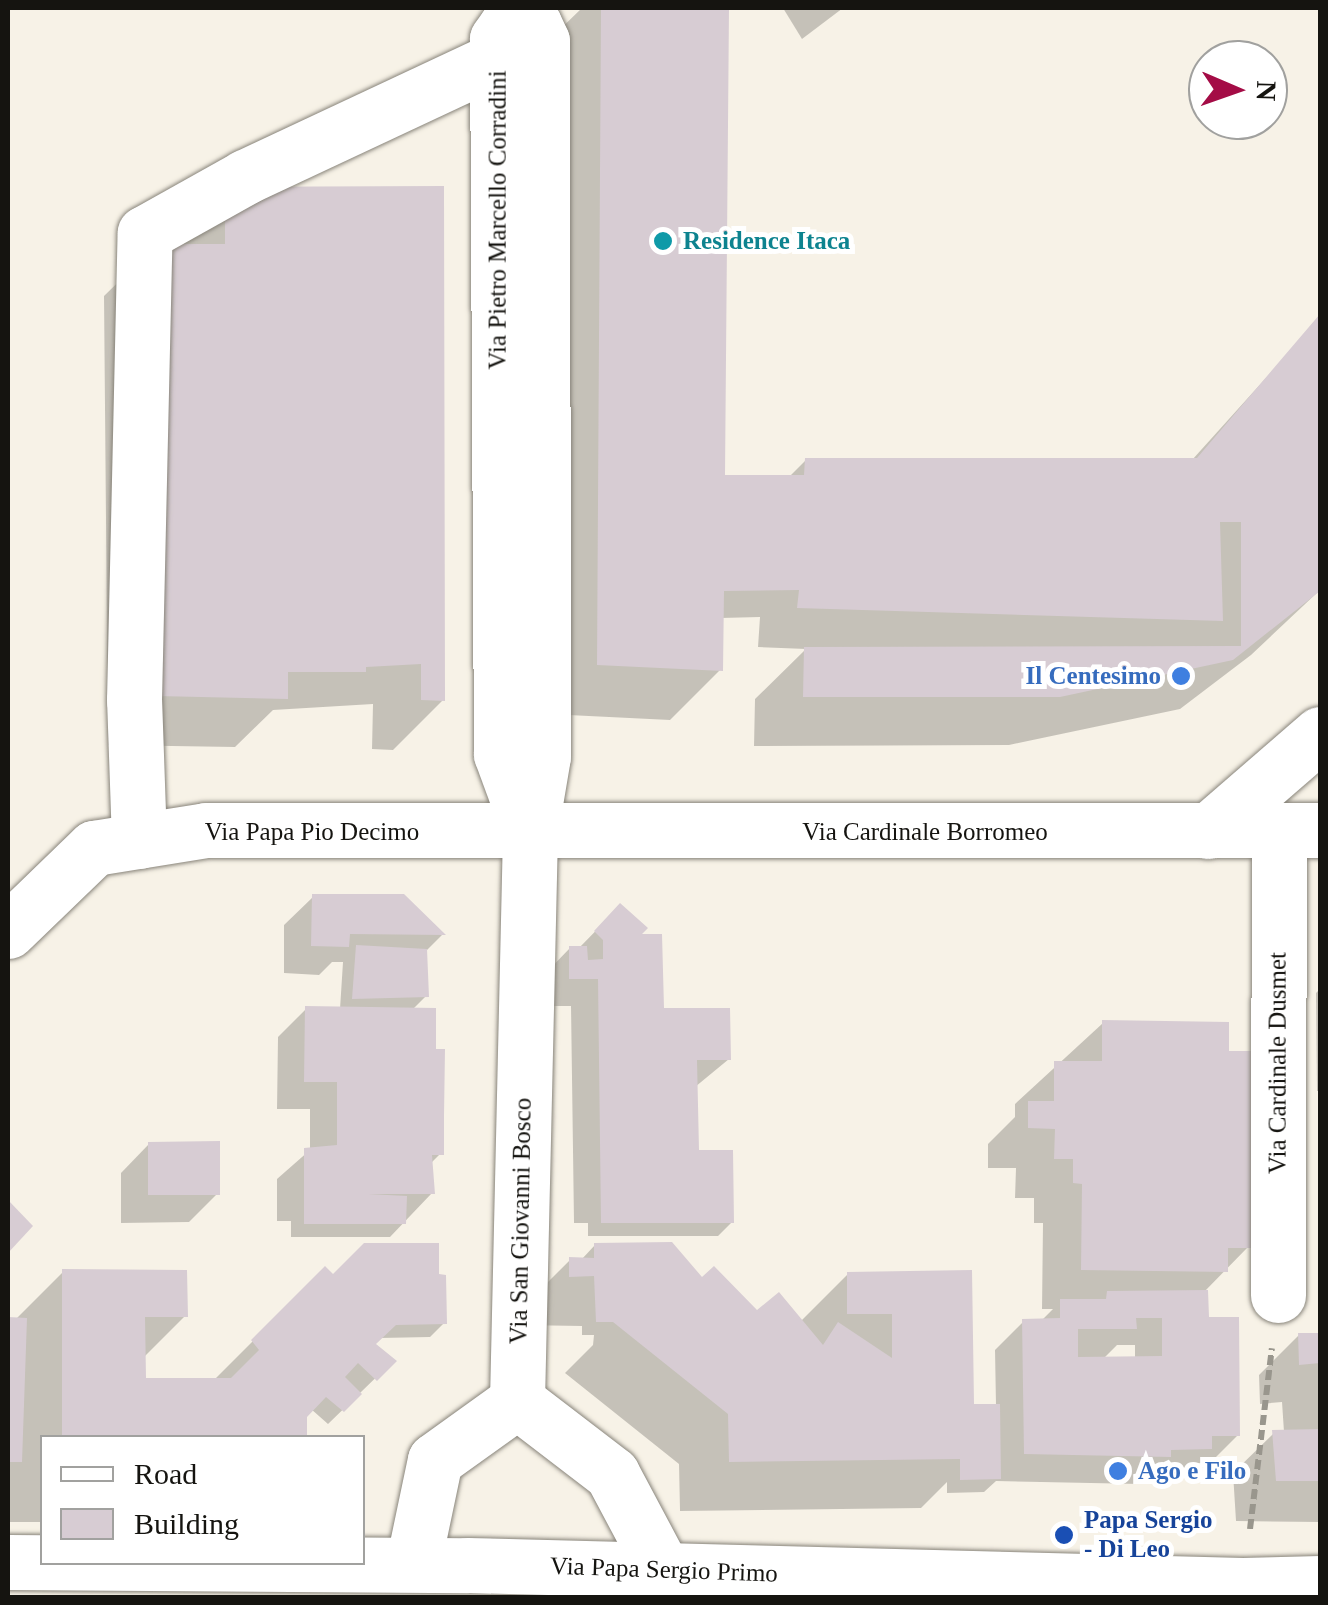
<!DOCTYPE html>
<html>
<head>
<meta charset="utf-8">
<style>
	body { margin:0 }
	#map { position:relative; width:1328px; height:1605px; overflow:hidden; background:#f7f2e7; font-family:Georgia,serif }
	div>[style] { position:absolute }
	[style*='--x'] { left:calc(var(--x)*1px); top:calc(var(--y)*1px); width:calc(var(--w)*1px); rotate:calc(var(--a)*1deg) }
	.shadow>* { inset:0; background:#0003 }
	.building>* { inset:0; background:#d7ccd3 }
	.path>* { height:6px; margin-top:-3px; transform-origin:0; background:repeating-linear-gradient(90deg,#99968d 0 10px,transparent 0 15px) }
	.roads { filter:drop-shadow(0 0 2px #88847a) drop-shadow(0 0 2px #88847a) }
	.minor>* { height:55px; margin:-27.5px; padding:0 27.5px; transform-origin:27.5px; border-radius:27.5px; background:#fff }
	.major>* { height:55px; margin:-27.5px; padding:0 27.5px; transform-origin:27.5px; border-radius:27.5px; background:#fff }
	.dots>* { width:28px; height:28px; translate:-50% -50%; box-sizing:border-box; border:5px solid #fff; border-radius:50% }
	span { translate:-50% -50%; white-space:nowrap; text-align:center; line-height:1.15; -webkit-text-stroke:10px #fff; paint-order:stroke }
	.street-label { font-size:25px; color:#151410 }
	.culture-label { font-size:25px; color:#0d838f; font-weight:700 }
	.left { translate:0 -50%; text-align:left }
	.shop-label { font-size:25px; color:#366cbe; font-weight:700 }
	.right { translate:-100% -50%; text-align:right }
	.transit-label { font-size:25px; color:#164399; font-weight:700 }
	.frame { position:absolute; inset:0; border:10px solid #151410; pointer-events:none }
	.legend { position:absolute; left:40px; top:1435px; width:325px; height:130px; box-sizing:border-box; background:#fff; border:2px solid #a1a19f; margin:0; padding:12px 18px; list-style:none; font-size:30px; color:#151410 }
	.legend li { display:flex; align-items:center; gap:20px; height:50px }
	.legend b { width:50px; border:2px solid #a1a19f }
	.north { position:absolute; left:1188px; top:40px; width:100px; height:100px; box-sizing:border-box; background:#fff; border:2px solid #a1a19f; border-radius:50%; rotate:92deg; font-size:28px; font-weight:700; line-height:40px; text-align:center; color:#151410 }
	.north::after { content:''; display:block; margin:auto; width:35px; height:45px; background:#a40c46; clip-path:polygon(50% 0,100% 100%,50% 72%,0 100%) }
</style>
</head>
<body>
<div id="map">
	<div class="shadow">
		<i style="clip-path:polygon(582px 8px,726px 8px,722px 481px,788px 478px,806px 460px,1192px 460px,1319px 319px,1320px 590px,1251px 655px,1180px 709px,1009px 745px,754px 746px,755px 699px,806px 649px,758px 647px,760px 617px,721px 618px,720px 670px,670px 720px,548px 714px,553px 36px)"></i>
		<i style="clip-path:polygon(783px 8px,843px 8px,802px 39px)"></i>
		<i style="clip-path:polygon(226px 190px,443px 700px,393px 750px,372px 749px,373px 704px,273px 710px,235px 747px,108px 745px,104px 296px,154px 247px)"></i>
		<i style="clip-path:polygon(313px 897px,402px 897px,442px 935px,424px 953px,426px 996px,412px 1010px,441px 1153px,430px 1164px,432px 1193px,390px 1237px,291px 1237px,291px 1221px,277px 1221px,277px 1179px,310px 1150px,310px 1109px,277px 1109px,278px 1037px,306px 1009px,340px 1009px,343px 962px,332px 962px,319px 975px,284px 973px,284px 925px)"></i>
		<i style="clip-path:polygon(620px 906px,636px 936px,661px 1010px,729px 1059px,695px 1087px,697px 1153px,732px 1222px,718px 1236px,588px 1236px,588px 1223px,574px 1223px,571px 1006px,542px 1006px,542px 977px,570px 948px,579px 948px)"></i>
		<i style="clip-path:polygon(1320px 989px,1320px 1091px,1317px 1091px,1316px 993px)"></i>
		<i style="clip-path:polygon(evenodd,1103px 1023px,1248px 1247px,1205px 1291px,1206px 1320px,1238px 1435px,1210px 1463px,1194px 1463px,1181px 1477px,1147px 1477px,1140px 1484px,996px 1481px,984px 1492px,947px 1493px,947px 1482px,921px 1508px,680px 1511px,679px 1464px,565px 1373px,593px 1345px,594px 1335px,582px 1335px,582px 1326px,520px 1325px,520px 1310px,570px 1260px,581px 1260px,595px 1245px,702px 1280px,757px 1313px,800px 1322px,848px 1274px,969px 1272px,971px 1411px,996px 1406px,995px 1350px,1023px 1322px,1041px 1321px,1053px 1309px,1042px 1309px,1043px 1223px,1034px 1223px,1034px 1198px,1015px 1198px,1016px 1168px,988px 1168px,988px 1144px,1015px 1117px,1015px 1104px,1103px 1023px,1117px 1345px,1135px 1345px,1135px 1359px,1103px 1359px,1117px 1345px)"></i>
		<i style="clip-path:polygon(149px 1144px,217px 1194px,189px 1222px,121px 1223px,121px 1173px)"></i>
		<i style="clip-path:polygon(325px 1269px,333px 1278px,436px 1273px,444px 1323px,430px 1337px,380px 1338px,373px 1345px,393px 1361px,328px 1424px,311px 1409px,304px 1416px,304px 1438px,42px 1438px,42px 1522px,8px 1522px,8px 1320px,15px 1320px,63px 1272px,185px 1316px,143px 1358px,143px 1380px,214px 1380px)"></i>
		<i style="clip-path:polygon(1299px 1335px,1320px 1335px,1320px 1522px,1236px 1521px,1233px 1473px,1274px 1433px,1284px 1432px,1282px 1402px,1260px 1404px,1259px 1375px)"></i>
	</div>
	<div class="building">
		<i style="clip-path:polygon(601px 8px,729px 8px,725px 475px,804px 475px,805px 458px,1197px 458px,1320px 314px,1320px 591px,1233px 660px,1060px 697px,803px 697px,804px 647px,1241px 646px,1241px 522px,1220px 522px,1223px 621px,797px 608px,799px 590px,724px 591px,723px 671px,597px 665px)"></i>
		<i style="clip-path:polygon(444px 186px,445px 701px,421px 700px,421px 664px,366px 667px,366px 672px,288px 672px,288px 699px,157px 696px,153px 244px,225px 244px,225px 187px)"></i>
		<i style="clip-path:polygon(312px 894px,404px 894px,446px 935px,350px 934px,349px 947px,311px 946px)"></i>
		<i style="clip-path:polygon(620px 903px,648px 928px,642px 934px,662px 934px,664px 1008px,730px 1008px,731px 1060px,697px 1060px,699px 1150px,733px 1150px,734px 1223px,601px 1223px,598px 979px,569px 979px,569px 946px,587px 946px,588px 960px,603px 959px,603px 940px,594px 931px)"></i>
		<i style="clip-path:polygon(356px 945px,427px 949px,429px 997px,352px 999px)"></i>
		<i style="clip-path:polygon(305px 1006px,436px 1008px,436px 1049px,445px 1049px,444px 1116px,444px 1155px,432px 1155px,435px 1194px,368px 1194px,407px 1196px,406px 1224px,304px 1224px,304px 1148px,337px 1145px,337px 1082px,304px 1082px)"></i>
		<i style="clip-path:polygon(1102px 1020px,1229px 1022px,1229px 1051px,1253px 1051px,1251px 1248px,1228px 1248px,1228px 1272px,1081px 1270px,1082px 1184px,1073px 1183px,1073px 1159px,1054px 1159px,1055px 1129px,1028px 1128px,1028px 1101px,1054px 1101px,1054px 1061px,1102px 1061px)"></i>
		<i style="clip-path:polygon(220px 1141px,220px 1195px,148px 1195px,148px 1142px)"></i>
		<i style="clip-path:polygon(8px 1200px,33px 1226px,8px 1253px)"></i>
		<i style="clip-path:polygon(672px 1242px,702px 1277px,714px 1266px,757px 1310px,779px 1292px,823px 1345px,838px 1322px,892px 1358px,892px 1314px,847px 1314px,847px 1272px,972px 1270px,974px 1404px,1000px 1404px,1001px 1479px,960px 1480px,960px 1459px,729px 1462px,728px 1414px,613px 1322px,596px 1322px,594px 1276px,569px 1277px,569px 1257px,594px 1258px,594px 1243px)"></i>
		<i style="clip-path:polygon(364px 1243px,439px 1243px,439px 1274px,446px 1275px,447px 1324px,396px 1325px,376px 1344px,397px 1361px,377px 1381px,358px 1363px,345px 1377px,362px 1394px,344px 1412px,326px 1397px,307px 1417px,307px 1438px,62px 1438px,62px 1269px,187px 1270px,188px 1317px,145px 1317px,146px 1378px,231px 1378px,259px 1350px,251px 1340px,325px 1266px,333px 1274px)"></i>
		<i style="clip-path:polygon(evenodd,1208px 1290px,1209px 1317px,1239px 1317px,1240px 1436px,1212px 1436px,1212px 1449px,1171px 1450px,1171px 1457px,1024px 1454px,1022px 1319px,1060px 1318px,1060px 1299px,1106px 1299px,1107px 1291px,1208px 1290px,1136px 1318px,1162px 1318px,1162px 1356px,1078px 1357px,1078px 1329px,1137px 1329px,1136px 1318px)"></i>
		<i style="clip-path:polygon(8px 1317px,27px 1318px,22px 1462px,8px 1462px)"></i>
		<i style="clip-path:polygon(1298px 1333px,1320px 1333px,1320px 1363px,1299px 1365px)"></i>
		<i style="clip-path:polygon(1320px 1429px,1320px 1481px,1276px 1481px,1272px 1430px)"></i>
	</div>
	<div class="path">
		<i style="--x:1250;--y:1529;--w:182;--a:-83.1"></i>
	</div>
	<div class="roads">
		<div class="minor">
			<i style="--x:1208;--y:831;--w:148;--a:-40.9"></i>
			<i style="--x:139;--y:841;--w:141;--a:-92"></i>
			<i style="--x:134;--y:700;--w:467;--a:-88.7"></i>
			<i style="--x:145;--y:233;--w:115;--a:-29.2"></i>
			<i style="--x:245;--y:177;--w:278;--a:-25.1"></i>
			<i style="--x:8;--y:931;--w:120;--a:-44"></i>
			<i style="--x:94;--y:848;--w:113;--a:-9.1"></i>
			<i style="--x:206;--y:830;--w:1114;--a:0"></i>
			<i style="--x:1278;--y:1295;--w:465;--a:-89.9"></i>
			<i style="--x:517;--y:1401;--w:120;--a:37.5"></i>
			<i style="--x:612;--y:1474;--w:109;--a:62"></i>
			<i style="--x:413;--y:1564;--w:106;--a:-78.1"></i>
			<i style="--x:435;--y:1460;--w:101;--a:-35.7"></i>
			<i style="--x:517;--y:1401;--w:568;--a:-88.69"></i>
			<i style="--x:530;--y:833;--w:78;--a:-80.4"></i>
			<i style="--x:543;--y:756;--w:715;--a:-90.08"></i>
			<i style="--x:542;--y:41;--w:19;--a:-115"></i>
			<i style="--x:534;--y:24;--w:15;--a:-160"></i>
			<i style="--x:520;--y:19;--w:16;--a:153"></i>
			<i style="--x:506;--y:26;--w:16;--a:125"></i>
			<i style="--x:497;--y:39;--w:715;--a:89.68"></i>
			<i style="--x:501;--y:754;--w:84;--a:69.8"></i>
		</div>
		<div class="major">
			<i style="--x:8;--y:1562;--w:459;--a:0.4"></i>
			<i style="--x:467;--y:1565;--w:776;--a:1.48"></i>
			<i style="--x:1243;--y:1585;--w:77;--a:-1.5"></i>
		</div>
	</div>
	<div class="dots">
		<i style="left:663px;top:241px;background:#0f9aa8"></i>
		<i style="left:1181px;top:676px;background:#3f7fe0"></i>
		<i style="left:1118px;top:1471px;background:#3f7fe0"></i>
		<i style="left:1064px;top:1535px;background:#1a4fb4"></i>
	</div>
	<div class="street-label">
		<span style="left:498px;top:220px;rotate:-90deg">Via Pietro Marcello Corradini</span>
		<span style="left:312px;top:832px">Via Papa Pio Decimo</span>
		<span style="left:925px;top:832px">Via Cardinale Borromeo</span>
		<span style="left:1278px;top:1063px;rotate:-90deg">Via Cardinale Dusmet</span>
		<span style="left:521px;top:1221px;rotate:-89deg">Via San Giovanni Bosco</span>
		<span style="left:664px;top:1570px;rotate:2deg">Via Papa Sergio Primo</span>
	</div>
	<div class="culture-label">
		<span class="left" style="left:683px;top:241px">Residence Itaca</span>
	</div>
	<div class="shop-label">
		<span class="right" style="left:1161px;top:676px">Il Centesimo</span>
		<span class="left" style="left:1138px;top:1471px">Ago e Filo</span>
	</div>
	<div class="transit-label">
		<span class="left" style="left:1084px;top:1535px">Papa Sergio<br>- Di Leo</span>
	</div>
	<div class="frame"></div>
	<ul class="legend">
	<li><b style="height:12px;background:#fff"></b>Road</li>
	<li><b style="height:28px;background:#d7ccd3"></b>Building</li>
	</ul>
	<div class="north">N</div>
</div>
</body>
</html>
